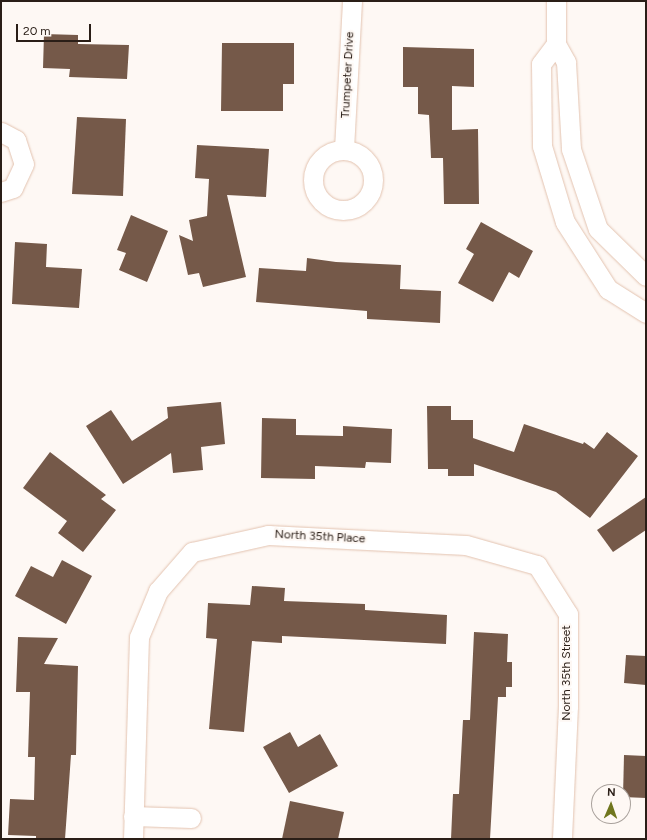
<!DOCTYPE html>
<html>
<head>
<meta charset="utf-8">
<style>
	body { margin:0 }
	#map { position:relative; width:647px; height:840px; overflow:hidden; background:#fef8f4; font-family:Figtree,sans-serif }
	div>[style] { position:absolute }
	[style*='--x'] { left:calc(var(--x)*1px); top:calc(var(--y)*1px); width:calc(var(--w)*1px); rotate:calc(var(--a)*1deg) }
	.building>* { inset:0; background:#755949 }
	.roads { filter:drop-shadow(0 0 1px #e3c3b0) drop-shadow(0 0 1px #e3c3b0) }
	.street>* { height:19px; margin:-9.5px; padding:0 9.5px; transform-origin:9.5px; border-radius:9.5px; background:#fff }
	.street>.ring { margin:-9.5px; padding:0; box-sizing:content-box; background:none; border:19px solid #fff; border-radius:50% }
	span { translate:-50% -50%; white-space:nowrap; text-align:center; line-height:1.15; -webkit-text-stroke:4px #fef8f4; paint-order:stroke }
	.street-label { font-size:12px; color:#2a1e17 }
	.frame { position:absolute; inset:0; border:2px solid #2a1e17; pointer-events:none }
	.north { position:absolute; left:591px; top:784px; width:40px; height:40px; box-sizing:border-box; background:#fef8f4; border:1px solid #a9a19c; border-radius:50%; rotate:2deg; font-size:11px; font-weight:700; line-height:16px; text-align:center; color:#2a1e17 }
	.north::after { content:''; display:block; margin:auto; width:14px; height:18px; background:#70761e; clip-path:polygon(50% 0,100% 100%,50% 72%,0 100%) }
	.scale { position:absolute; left:16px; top:24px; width:75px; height:18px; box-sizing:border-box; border:2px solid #2a1e17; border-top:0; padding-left:5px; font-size:12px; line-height:14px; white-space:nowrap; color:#2a1e17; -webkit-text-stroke:3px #fef8f4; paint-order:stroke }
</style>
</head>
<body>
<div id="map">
	<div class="building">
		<i style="clip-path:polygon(44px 34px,78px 35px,78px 44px,129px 45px,127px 79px,69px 77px,70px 69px,43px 68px)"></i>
		<i style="clip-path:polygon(222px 43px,294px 43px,294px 84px,283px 84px,283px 111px,221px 111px)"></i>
		<i style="clip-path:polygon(403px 47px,474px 49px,474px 87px,452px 86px,452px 130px,478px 129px,479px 204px,444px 204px,443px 158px,431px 158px,429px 115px,418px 114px,418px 87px,403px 87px)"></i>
		<i style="clip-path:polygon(77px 117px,126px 119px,123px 196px,72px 194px)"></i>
		<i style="clip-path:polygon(197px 145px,269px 149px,266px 197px,227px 195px,246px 277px,203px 287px,199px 273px,188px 275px,179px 235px,193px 241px,189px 220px,207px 216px,209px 179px,195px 178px)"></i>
		<i style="clip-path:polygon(131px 215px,168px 231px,147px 282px,119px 270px,126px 253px,117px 250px)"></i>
		<i style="clip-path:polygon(481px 222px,533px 251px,519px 278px,509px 272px,493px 302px,458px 283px,474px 254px,466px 249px)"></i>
		<i style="clip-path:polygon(15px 242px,47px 244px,46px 267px,82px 269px,79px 308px,12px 304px)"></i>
		<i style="clip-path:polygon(307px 258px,336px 262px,401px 265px,400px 289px,441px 291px,440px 323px,367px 319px,367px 311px,256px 302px,259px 268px,306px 271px)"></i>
		<i style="clip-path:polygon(221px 402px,225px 444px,201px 447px,203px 470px,173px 473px,171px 453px,123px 484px,86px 426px,111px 410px,132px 441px,168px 418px,167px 407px)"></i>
		<i style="clip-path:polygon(427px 406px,451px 406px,451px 420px,473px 420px,473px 438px,514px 452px,524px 424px,583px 444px,584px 442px,594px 449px,607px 432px,638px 456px,590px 518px,556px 492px,474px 464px,474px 476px,448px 476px,448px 469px,428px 469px)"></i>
		<i style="clip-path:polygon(262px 418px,296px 419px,296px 435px,343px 436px,343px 426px,392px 429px,391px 463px,366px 462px,365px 468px,315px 466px,315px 479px,261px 478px)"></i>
		<i style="clip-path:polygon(50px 452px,106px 495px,101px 499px,116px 510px,83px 552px,58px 533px,67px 521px,23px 488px)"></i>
		<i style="clip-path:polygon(646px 497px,646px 530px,613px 552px,597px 530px)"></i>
		<i style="clip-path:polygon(62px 560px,92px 576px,66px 624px,15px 596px,31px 566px,53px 577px)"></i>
		<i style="clip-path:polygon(252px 586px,285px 588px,284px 601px,365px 604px,365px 610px,447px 615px,446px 644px,282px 636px,282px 643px,252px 641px,244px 732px,209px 729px,217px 639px,206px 638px,208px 603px,250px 605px)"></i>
		<i style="clip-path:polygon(474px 632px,508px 634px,507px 662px,512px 662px,512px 687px,506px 687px,506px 697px,498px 697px,490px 839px,451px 839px,453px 794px,459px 794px,463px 720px,470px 720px)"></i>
		<i style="clip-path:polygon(18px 637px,58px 638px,44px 664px,78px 666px,76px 755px,71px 755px,65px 839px,36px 839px,36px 836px,8px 835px,10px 799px,34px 800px,35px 757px,28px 757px,30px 692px,16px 692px)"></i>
		<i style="clip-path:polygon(626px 655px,646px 656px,646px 685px,624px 683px)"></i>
		<i style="clip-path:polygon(290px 732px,298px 747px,320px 734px,338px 766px,289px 793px,263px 747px)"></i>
		<i style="clip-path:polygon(624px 755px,646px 756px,646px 798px,623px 797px)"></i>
		<i style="clip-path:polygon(290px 801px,344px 812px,338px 839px,282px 839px)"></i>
	</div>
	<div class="roads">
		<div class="street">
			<i style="--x:556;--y:1;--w:43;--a:90"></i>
			<i style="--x:556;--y:44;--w:21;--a:61"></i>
			<i style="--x:566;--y:62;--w:87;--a:86.7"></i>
			<i style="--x:571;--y:149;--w:84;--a:71.4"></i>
			<i style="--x:598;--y:229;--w:67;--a:44.4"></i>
			<i style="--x:556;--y:44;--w:25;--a:127"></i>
			<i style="--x:541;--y:64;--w:82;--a:89.3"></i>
			<i style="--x:542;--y:146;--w:79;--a:73.2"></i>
			<i style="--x:565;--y:222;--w:80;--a:57.3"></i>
			<i style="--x:608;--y:289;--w:45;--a:32.3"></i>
			<i style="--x:1;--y:132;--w:17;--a:28"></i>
			<i style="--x:16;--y:140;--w:25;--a:72"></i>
			<i style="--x:24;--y:164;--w:26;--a:115"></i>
			<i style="--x:13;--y:188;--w:13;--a:162"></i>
			<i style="--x:344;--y:149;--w:148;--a:-86.9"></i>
			<i class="ring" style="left:313px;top:150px;width:41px;height:41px"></i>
			<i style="--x:133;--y:816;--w:58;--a:2"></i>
			<i style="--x:133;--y:839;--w:202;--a:-88.3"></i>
			<i style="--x:139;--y:637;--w:50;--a:-67.6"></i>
			<i style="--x:158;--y:591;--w:52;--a:-48.9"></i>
			<i style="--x:192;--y:552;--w:78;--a:-12.6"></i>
			<i style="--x:268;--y:535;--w:198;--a:2.9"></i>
			<i style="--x:466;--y:545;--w:74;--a:15.7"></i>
			<i style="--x:537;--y:565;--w:58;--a:57.7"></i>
			<i style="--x:568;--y:614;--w:92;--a:90"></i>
			<i style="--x:568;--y:706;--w:133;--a:92.6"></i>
		</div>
	</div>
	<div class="street-label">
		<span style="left:348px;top:75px;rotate:-87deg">Trumpeter Drive</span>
		<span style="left:320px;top:537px;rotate:3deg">North 35th Place</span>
		<span style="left:567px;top:673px;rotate:-90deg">North 35th Street</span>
	</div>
	<div class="frame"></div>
	<div class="north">N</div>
	<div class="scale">20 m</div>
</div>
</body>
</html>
